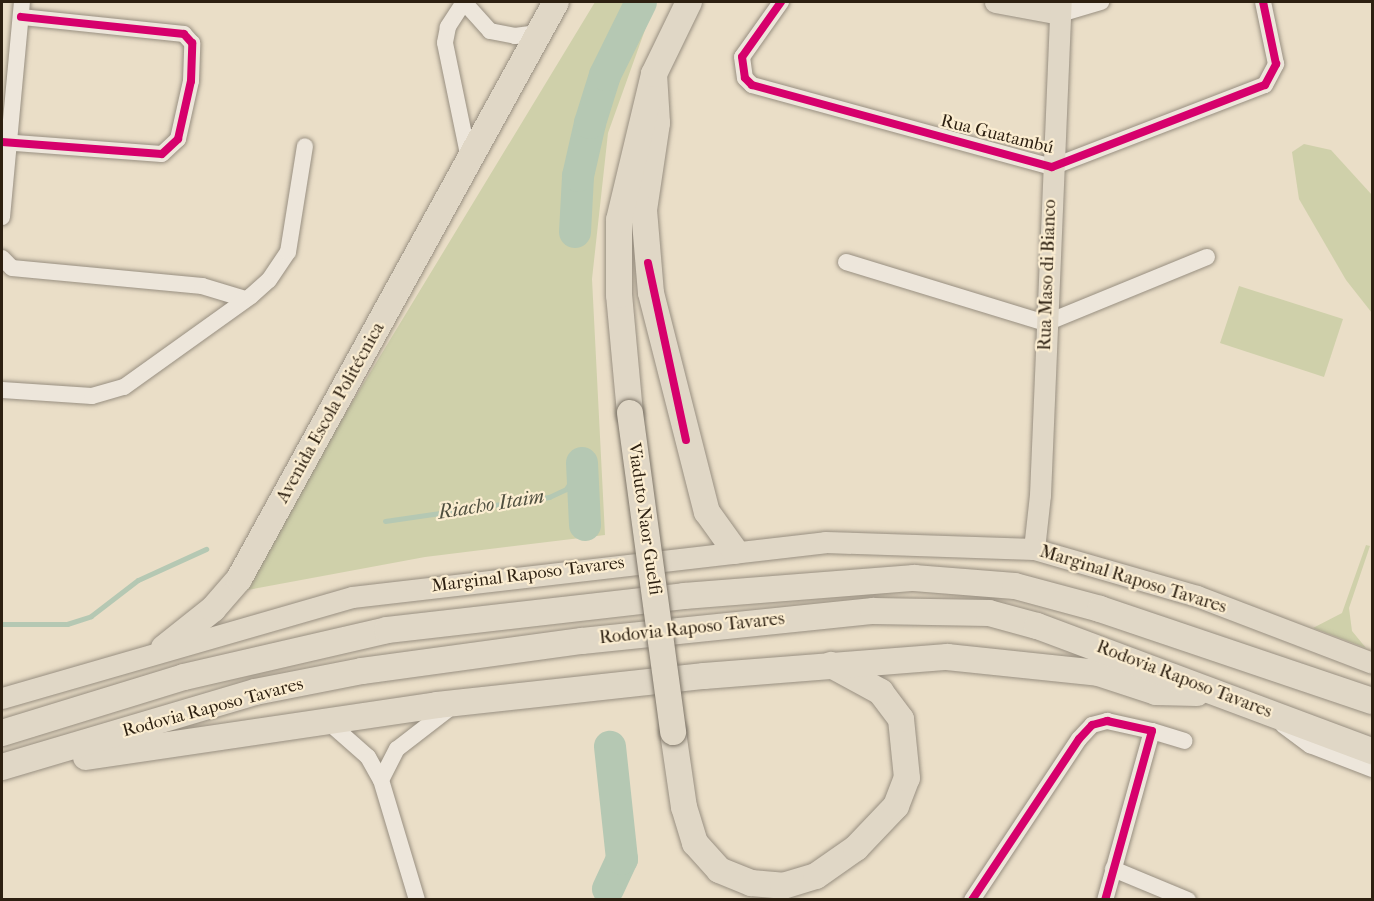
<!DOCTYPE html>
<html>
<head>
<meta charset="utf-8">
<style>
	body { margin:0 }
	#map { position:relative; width:1374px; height:901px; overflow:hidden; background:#eadec7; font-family:"IM FELL French Canon",serif }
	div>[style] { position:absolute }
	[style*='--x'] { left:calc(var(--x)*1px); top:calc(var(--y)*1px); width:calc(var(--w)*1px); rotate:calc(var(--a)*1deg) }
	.green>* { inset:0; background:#cfd0aa }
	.stream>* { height:5px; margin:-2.5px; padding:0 2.5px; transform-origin:2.5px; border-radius:2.5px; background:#b5c8b3 }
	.river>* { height:32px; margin:-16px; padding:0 16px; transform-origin:16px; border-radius:16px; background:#b5c8b3 }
	.roads { filter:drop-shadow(0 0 2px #988f81) drop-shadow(0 0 2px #988f81) }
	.minor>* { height:16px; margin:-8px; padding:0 8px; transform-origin:8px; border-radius:8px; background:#ede6db }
	.major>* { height:21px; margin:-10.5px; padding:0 10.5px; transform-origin:10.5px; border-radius:10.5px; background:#e0d7c6 }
	.highway>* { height:26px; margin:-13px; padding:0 13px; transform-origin:13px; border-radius:13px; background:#e0d7c6 }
	.bridges { filter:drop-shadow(0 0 2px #7d7568) drop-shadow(0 0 2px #7d7568) }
	.highway-bridge>* { height:26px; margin:-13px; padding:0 13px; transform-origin:13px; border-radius:13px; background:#e0d7c6 }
	.cycleway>* { height:8px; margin:-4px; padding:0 4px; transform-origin:4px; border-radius:4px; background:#d6006c }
	span { translate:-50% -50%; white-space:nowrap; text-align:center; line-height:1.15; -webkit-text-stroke:4.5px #fbedd1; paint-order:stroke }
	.street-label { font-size:18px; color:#2d2011 }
	.water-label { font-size:20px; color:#4f4f3f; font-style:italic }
	.frame { position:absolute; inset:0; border:3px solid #2d2011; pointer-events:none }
</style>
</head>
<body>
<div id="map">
	<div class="green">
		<i style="clip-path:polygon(595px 2px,655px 2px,608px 133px,592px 279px,605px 535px,425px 557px,237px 592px)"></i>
		<i style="clip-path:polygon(1304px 144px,1331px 150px,1372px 195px,1372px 313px,1346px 280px,1299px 199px,1292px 152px)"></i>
		<i style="clip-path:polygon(1239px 286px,1343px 319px,1324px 377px,1220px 343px)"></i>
		<i style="clip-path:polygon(1366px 545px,1370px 546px,1349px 608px,1352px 631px,1366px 648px,1313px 628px,1342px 613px)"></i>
	</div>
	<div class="stream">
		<i style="--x:385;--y:521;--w:166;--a:-8.3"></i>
		<i style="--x:549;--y:497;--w:19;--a:-25"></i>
		<i style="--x:566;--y:489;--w:31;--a:-58"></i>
		<i style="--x:2;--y:624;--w:65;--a:0"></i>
		<i style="--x:67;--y:624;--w:25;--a:-18"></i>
		<i style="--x:91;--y:616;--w:59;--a:-37.5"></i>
		<i style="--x:138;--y:580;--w:75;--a:-24.5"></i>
		<i style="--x:602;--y:900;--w:13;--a:-61"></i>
		<i style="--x:608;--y:889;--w:13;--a:58"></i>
	</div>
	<div class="river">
		<i style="--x:575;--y:232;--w:56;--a:-86.9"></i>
		<i style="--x:578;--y:176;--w:54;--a:-77.2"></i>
		<i style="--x:590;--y:123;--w:50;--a:-72.6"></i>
		<i style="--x:605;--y:75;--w:81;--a:-63.7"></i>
		<i style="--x:582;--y:463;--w:62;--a:87.2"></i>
		<i style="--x:608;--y:889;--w:33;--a:-65"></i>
		<i style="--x:622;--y:859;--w:113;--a:-96.1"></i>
	</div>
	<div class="roads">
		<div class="minor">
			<i style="--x:464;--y:2;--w:30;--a:123"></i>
			<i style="--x:448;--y:27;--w:16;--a:101"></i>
			<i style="--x:445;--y:43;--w:113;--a:78.3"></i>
			<i style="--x:464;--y:2;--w:39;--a:48"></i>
			<i style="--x:490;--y:31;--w:25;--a:11"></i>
			<i style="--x:515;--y:36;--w:21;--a:-8"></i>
			<i style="--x:781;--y:2;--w:67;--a:125.3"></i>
			<i style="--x:742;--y:57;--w:21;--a:82"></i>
			<i style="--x:745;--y:78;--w:10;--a:45"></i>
			<i style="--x:752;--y:85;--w:311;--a:15.3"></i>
			<i style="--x:1052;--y:167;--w:228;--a:-21.1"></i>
			<i style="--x:1265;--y:85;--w:24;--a:-62"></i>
			<i style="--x:1276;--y:64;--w:63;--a:-101.8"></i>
			<i style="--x:1060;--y:14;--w:43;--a:-16.3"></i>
			<i style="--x:2;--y:142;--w:160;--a:4.3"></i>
			<i style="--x:162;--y:154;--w:22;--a:-43"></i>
			<i style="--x:178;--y:139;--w:59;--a:-77.4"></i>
			<i style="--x:191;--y:81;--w:38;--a:-88"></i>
			<i style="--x:192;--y:43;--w:12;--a:-132"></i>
			<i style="--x:184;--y:34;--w:164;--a:-174"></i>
			<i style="--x:2;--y:217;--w:216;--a:-84.7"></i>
			<i style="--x:2;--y:258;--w:14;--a:45"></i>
			<i style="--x:12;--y:268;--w:191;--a:5.4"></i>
			<i style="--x:202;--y:286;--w:45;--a:16.8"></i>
			<i style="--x:846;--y:262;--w:209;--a:17"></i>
			<i style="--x:1046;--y:323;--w:174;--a:-22.3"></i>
			<i style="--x:2;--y:390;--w:90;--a:3.8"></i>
			<i style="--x:92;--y:396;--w:33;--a:-16"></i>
			<i style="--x:124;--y:387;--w:156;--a:-35.6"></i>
			<i style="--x:251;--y:296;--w:24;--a:-42"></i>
			<i style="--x:269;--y:280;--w:34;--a:-56"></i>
			<i style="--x:288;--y:252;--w:107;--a:-80.9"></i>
			<i style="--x:326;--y:720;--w:56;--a:41.4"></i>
			<i style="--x:368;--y:757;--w:26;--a:61"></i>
			<i style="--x:381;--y:780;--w:125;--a:73.3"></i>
			<i style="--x:1283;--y:725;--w:34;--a:37"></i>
			<i style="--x:1310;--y:745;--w:66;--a:21.2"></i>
			<i style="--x:1152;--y:731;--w:34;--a:17"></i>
			<i style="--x:381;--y:780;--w:35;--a:-63"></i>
			<i style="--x:397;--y:749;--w:72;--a:-37.7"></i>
			<i style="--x:1113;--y:869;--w:81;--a:22.5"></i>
			<i style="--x:972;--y:900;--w:193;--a:-56.4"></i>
			<i style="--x:1079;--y:739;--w:19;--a:-47"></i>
			<i style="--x:1092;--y:725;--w:16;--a:-15"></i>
			<i style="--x:1107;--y:721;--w:46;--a:12.5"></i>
			<i style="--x:1152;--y:731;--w:175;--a:105.5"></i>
		</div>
		<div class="major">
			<i style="--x:995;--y:2;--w:66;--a:10.5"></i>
			<i style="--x:1034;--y:549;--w:54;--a:-83.7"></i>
			<i style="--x:1040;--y:495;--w:493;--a:-87.6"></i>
			<i style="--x:2;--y:698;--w:364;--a:-16.1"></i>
			<i style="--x:352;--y:597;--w:476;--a:-6.6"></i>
			<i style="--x:825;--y:542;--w:209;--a:1.9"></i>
			<i style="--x:1034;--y:549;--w:170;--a:16.1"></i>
			<i style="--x:1197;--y:596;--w:187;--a:20.9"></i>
		</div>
		<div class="highway">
			<i style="--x:654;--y:74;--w:49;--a:86.5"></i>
			<i style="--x:657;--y:123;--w:88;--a:98.5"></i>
			<i style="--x:644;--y:210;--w:83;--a:85.2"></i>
			<i style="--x:651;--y:293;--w:226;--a:75.7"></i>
			<i style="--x:707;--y:512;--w:48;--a:54.3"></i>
			<i style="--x:630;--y:413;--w:119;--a:-95.3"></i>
			<i style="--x:619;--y:295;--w:75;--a:-90"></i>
			<i style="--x:619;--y:220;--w:150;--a:-76.5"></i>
			<i style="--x:654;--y:74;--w:80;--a:-64.1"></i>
			<i style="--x:164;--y:648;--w:63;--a:-38.5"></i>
			<i style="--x:213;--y:609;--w:40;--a:-49"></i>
			<i style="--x:239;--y:579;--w:658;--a:-61.22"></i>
			<i style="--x:673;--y:732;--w:76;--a:81.7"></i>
			<i style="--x:684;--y:807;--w:38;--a:73"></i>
			<i style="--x:695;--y:843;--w:36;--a:48"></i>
			<i style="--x:719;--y:870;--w:35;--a:22"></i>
			<i style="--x:751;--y:883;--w:32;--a:5"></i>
			<i style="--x:783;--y:886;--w:34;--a:-17"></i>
			<i style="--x:816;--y:876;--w:49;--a:-35"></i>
			<i style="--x:856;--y:848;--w:58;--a:-46.4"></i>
			<i style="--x:896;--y:806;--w:30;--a:-69"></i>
			<i style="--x:907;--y:778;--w:59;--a:-95.8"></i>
			<i style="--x:901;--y:719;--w:34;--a:-127"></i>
			<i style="--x:881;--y:692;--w:57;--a:-151.6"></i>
			<i style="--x:2;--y:733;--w:190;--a:-17.1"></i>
			<i style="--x:184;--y:677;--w:208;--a:-13"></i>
			<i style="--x:387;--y:630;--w:299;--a:-6.5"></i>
			<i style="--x:684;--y:596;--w:231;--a:-4.5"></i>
			<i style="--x:914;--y:578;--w:101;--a:4.5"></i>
			<i style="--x:1015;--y:586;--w:88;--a:15.1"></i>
			<i style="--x:1100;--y:609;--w:287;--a:18.7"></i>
			<i style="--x:86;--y:757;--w:355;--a:-8.4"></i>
			<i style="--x:437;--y:705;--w:269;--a:-6.2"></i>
			<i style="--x:704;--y:676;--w:244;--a:-4.5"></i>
			<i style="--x:947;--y:657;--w:152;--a:6"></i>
			<i style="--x:1098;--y:673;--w:61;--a:18.1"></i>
			<i style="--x:1156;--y:692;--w:41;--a:1.4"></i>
			<i style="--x:2;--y:767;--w:264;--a:-16.5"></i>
			<i style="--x:255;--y:692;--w:109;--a:-11.1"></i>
			<i style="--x:362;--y:671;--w:222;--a:-7.8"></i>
			<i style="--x:582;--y:641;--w:293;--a:-5.9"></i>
			<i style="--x:873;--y:611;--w:116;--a:1"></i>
			<i style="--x:989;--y:613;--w:50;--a:15.2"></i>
			<i style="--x:1037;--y:626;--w:358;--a:20.5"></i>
		</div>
	</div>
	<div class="bridges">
		<div class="highway-bridge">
			<i style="--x:630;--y:413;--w:322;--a:82.3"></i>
		</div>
	</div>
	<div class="cycleway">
		<i style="--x:781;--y:2;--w:67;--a:125.3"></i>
		<i style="--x:742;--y:57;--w:21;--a:82"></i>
		<i style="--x:745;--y:78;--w:10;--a:45"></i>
		<i style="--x:752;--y:85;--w:311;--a:15.3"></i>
		<i style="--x:1052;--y:167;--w:228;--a:-21.1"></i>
		<i style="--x:1265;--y:85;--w:24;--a:-62"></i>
		<i style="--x:1276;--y:64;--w:63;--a:-101.8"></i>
		<i style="--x:2;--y:142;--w:160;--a:4.3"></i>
		<i style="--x:162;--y:154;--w:22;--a:-43"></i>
		<i style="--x:178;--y:139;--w:59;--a:-77.4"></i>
		<i style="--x:191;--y:81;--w:38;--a:-88"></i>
		<i style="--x:192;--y:43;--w:12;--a:-132"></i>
		<i style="--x:184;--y:34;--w:164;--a:-174"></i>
		<i style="--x:648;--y:263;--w:181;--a:77.9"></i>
		<i style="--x:972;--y:900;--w:193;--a:-56.4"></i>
		<i style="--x:1079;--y:739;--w:19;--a:-47"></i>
		<i style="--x:1092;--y:725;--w:16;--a:-15"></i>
		<i style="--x:1107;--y:721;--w:46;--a:12.5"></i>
		<i style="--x:1152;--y:731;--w:175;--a:105.5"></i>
	</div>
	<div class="street-label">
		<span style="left:997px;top:135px;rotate:14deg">Rua Guatambú</span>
		<span style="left:1048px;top:275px;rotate:-88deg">Rua Maso di Bianco</span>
		<span style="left:331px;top:413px;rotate:-61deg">Avenida Escola Politécnica</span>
		<span style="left:644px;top:519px;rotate:82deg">Viaduto Naor Guelfi</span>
		<span style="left:528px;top:575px;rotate:-7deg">Marginal Raposo Tavares</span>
		<span style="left:1133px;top:580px;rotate:17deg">Marginal Raposo Tavares</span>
		<span style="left:692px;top:629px;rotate:-6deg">Rodovia Raposo Tavares</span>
		<span style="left:1184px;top:680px;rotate:21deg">Rodovia Raposo Tavares</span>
		<span style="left:213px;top:708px;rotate:-15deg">Rodovia Raposo Tavares</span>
	</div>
	<div class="water-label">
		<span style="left:491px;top:504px;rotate:-9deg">Riacho Itaim</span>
	</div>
	<div class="frame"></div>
</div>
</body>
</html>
